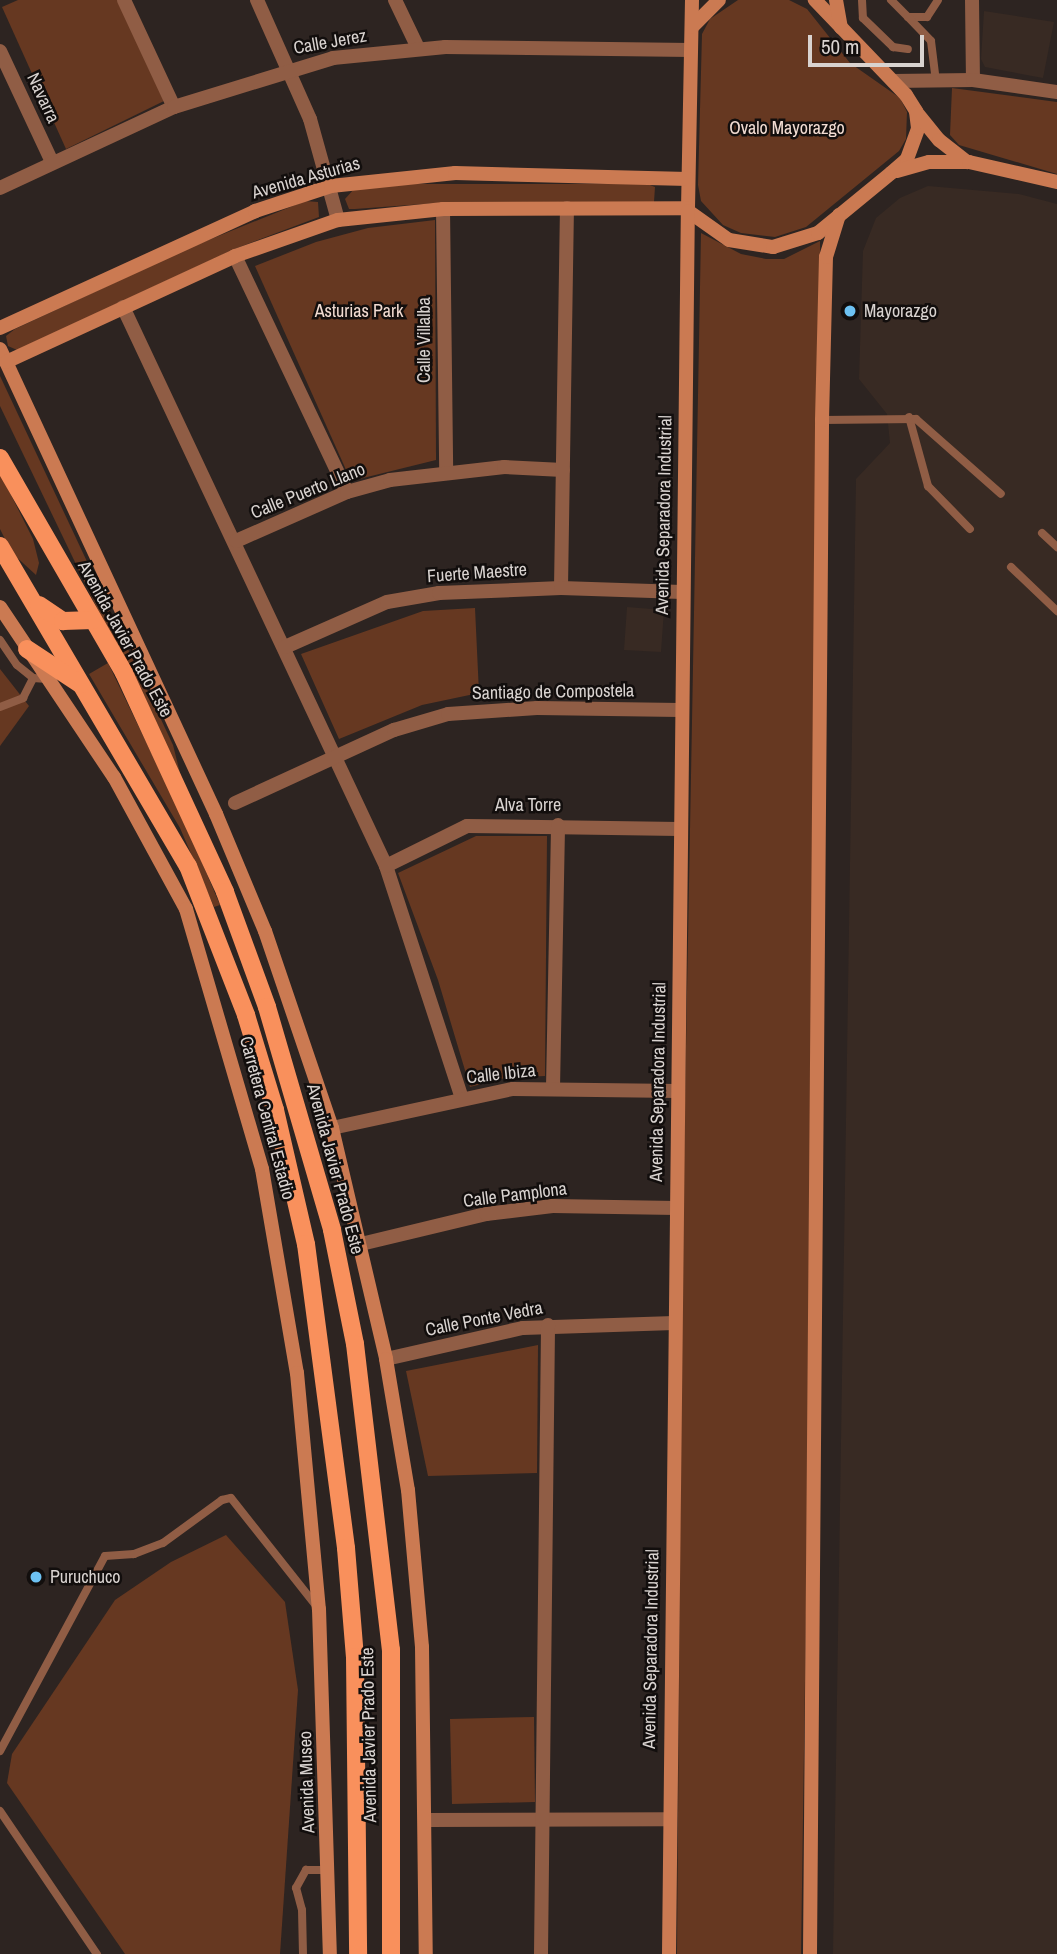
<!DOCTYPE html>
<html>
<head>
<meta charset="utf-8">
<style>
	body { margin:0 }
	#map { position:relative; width:1057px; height:1954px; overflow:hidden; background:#2d2421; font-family:"Archivo Narrow",sans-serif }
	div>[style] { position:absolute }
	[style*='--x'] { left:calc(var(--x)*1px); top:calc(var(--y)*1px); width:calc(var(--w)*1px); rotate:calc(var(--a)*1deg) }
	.built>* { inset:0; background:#382a23 }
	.green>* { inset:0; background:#663821 }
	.lane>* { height:8px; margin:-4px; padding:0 4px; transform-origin:4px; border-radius:4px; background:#905d45 }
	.street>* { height:14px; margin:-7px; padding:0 7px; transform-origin:7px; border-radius:7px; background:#905d45 }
	.secondary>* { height:14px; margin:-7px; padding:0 7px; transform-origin:7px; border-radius:7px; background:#cb7a52 }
	.primary>* { height:18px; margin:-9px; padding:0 9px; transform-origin:9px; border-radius:9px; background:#f9905c }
	.dots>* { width:19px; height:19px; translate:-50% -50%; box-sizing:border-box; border:4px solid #120e0d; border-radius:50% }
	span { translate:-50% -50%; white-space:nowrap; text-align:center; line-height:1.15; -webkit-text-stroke:5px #120e0d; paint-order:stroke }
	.street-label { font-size:18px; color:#d9d3d0 }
	.park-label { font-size:18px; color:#f2dcd2 }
	.poi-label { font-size:18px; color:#d9d3d0 }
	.left { translate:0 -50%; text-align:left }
	.scale { position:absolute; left:808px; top:35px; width:116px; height:32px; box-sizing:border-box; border:4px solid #d9d3d0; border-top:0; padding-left:9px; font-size:21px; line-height:24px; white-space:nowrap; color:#d9d3d0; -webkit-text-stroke:5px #120e0d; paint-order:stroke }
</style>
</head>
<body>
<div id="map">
	<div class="built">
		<i style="clip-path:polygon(984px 11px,1054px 22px,1043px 78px,985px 67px,981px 59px)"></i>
		<i style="clip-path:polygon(928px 186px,1019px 194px,1057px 204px,1057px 1954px,833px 1954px,856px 479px,890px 443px,887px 414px,859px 379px,863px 251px,876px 218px,900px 198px)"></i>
		<i style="clip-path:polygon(627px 607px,664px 610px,661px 652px,624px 650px)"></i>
	</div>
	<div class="green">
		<i style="clip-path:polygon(18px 0,117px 0,164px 101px,66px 149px,2px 7px)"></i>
		<i style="clip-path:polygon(738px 0,789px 0,807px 9px,850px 63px,900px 98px,907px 112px,906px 139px,899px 151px,806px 227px,775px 237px,741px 233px,723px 225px,701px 201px,698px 185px,702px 34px,710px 19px)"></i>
		<i style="clip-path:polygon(952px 88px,1057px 102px,1057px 174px,959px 145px,950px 135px)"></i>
		<i style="clip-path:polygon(412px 184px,647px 184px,655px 187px,654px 202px,451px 202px,355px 209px,349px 209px,345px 199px,354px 189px)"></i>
		<i style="clip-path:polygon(305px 201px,318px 202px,319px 217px,237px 248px,17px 350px,8px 346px,6px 336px,15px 329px,189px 248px)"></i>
		<i style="clip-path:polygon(435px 220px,436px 460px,351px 481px,255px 266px,316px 242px,368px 228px)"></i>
		<i style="clip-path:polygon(701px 233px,741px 254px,766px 259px,784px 259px,820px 241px,823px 453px,801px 1954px,677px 1954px,682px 1264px)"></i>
		<i style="clip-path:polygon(0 376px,173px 745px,184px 789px,0 406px)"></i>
		<i style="clip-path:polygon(0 473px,33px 539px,39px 563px,36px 575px,12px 553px,0 529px)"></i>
		<i style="clip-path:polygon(475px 608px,479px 693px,422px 705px,339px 739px,301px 654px,423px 611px)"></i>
		<i style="clip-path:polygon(108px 663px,187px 827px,220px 905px,214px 907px,180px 828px,89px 674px)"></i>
		<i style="clip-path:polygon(0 669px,29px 706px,0 746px)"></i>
		<i style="clip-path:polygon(476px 836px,547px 836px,545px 1076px,505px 1078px,470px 1087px,438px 980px,398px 873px)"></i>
		<i style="clip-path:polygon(538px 1345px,537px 1473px,428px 1476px,406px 1371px)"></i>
		<i style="clip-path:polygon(226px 1535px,285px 1602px,298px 1690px,280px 1954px,125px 1954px,7px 1783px,12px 1754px,115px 1600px,171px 1562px)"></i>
		<i style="clip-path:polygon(534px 1717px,535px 1802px,452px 1804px,450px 1719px)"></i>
	</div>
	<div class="lane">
		<i style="--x:862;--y:0;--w:18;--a:87"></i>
		<i style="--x:863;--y:18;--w:42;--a:44"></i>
		<i style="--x:893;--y:47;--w:15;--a:8"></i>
		<i style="--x:891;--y:0;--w:24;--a:45"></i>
		<i style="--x:908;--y:17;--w:19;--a:0"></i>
		<i style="--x:927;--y:17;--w:20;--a:-57"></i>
		<i style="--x:908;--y:17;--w:33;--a:46"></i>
		<i style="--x:931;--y:41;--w:39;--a:83"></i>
		<i style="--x:909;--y:417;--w:72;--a:74.6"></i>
		<i style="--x:928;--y:486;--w:60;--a:45.7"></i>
		<i style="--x:822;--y:420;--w:94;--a:-0.6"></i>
		<i style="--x:916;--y:419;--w:113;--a:41.4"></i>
		<i style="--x:1042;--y:533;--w:21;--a:43"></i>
		<i style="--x:1011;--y:567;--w:64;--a:43.7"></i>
		<i style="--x:0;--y:640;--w:30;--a:56"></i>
		<i style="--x:17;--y:665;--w:21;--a:39"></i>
		<i style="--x:33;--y:678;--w:14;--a:4"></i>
		<i style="--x:0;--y:707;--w:25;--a:-21"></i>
		<i style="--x:23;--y:698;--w:22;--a:-63"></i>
		<i style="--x:0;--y:1751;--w:221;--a:-61.7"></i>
		<i style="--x:105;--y:1556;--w:29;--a:-4"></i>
		<i style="--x:134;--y:1554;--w:31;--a:-21"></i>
		<i style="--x:163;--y:1543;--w:73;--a:-36.1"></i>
		<i style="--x:222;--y:1500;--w:9;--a:-13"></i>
		<i style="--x:231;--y:1498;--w:139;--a:51.7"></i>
		<i style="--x:0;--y:1811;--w:173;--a:55.9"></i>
		<i style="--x:303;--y:1954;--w:44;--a:-91.3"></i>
		<i style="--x:302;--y:1910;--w:23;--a:-105"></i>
		<i style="--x:296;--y:1888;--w:21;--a:-61"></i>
		<i style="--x:306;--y:1870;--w:23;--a:0"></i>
	</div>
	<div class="street">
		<i style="--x:124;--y:0;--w:118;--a:65"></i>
		<i style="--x:257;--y:0;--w:130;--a:66"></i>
		<i style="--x:310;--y:119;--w:105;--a:74.5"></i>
		<i style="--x:395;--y:0;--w:53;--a:64.4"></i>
		<i style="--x:972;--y:0;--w:80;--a:89.3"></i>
		<i style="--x:0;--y:51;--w:123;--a:64.9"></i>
		<i style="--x:893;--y:81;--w:80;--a:-0.7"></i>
		<i style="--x:973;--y:80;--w:85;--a:8.1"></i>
		<i style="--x:0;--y:188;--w:192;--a:-25"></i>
		<i style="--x:174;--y:107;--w:166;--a:-17.1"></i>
		<i style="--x:333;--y:58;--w:113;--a:-5.6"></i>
		<i style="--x:445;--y:47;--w:246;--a:0.7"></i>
		<i style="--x:443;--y:209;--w:262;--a:89.3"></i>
		<i style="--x:235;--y:256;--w:261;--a:64.6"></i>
		<i style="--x:123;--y:307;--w:618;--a:64.8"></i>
		<i style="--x:386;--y:866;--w:244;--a:71.9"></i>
		<i style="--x:236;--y:541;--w:121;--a:-23.8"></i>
		<i style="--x:347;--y:492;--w:45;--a:-15.6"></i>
		<i style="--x:390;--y:480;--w:115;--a:-6.5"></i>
		<i style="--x:504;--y:467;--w:59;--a:2.9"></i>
		<i style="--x:561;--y:588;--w:380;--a:-89.1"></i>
		<i style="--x:285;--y:647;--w:111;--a:-23.8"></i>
		<i style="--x:387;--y:602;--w:53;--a:-9.8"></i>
		<i style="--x:439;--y:593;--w:122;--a:-2.3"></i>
		<i style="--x:561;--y:588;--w:121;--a:1.9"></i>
		<i style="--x:235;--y:803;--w:175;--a:-24.7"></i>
		<i style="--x:394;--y:730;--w:56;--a:-16.5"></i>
		<i style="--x:448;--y:714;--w:89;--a:-3.9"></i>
		<i style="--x:537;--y:708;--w:143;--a:0.8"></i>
		<i style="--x:386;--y:866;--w:90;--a:-26.3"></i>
		<i style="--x:467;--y:826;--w:212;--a:0.8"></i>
		<i style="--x:553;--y:1088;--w:263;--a:-88.9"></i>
		<i style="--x:332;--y:1128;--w:185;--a:-12.2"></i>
		<i style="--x:513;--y:1089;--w:165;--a:0.7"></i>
		<i style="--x:361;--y:1244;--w:129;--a:-13.5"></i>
		<i style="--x:486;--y:1214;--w:67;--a:-6.8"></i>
		<i style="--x:553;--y:1206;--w:123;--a:0.9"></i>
		<i style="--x:386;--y:1359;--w:140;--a:-12.8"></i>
		<i style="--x:523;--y:1328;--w:151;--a:-1.9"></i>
		<i style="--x:427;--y:1820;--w:241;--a:-0.2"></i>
		<i style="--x:541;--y:1954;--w:629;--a:-89.36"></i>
	</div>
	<div class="secondary">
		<i style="--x:692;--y:0;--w:211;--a:91.1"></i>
		<i style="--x:688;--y:211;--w:50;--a:35.3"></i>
		<i style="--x:729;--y:240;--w:45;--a:9"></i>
		<i style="--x:773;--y:247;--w:47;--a:-17.3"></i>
		<i style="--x:818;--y:233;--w:94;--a:-39.4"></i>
		<i style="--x:891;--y:173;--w:21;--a:-41"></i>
		<i style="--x:907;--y:159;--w:33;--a:-70"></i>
		<i style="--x:918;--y:128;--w:17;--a:-97"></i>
		<i style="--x:916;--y:111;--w:19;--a:-122"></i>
		<i style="--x:906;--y:95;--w:132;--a:-133.8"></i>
		<i style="--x:836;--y:0;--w:28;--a:80"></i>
		<i style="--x:692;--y:27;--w:38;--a:-45"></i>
		<i style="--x:917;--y:113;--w:35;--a:51"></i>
		<i style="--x:939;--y:140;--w:36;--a:38"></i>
		<i style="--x:897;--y:171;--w:33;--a:-16"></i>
		<i style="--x:929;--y:162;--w:40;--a:0"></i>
		<i style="--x:969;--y:162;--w:90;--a:12.8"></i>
		<i style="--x:0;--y:328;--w:281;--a:-24.6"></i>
		<i style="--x:255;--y:211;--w:80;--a:-18.2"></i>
		<i style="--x:331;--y:186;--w:125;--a:-6"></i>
		<i style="--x:455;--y:173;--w:233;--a:1.5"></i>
		<i style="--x:0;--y:349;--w:513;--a:65.08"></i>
		<i style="--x:216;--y:814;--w:127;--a:67.3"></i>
		<i style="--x:265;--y:931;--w:208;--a:71.2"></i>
		<i style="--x:332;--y:1128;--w:237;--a:76.8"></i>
		<i style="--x:386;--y:1359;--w:133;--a:80.5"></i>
		<i style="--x:408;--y:1490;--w:158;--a:84.9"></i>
		<i style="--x:422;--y:1647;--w:307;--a:89.3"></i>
		<i style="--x:6;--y:362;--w:252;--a:-24.8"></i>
		<i style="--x:235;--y:256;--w:109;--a:-19.3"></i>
		<i style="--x:338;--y:220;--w:106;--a:-6"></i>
		<i style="--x:443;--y:209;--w:245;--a:-0.2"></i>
		<i style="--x:0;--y:607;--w:205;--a:56.2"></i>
		<i style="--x:114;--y:777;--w:150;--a:61.4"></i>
		<i style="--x:186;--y:909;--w:271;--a:73.7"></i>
		<i style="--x:262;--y:1169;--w:207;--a:80.3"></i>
		<i style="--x:297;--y:1373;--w:237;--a:84.7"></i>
		<i style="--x:319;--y:1609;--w:345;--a:88.2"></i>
		<i style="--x:669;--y:1954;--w:1743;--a:-89.38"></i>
		<i style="--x:810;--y:1954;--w:1534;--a:-89.55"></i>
		<i style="--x:822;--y:420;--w:163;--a:-88.6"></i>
		<i style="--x:826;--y:257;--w:44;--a:-72.8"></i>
	</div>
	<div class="primary">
		<i style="--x:0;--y:458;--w:248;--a:60"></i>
		<i style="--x:124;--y:673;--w:241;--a:65.2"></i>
		<i style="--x:225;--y:892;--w:122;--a:69.9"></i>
		<i style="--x:267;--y:1007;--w:232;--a:73.7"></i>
		<i style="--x:332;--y:1230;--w:116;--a:78.6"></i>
		<i style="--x:355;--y:1344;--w:308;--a:83.3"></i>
		<i style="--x:391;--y:1650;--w:304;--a:90"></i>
		<i style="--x:0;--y:546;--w:371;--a:59.6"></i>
		<i style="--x:188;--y:866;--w:160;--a:68.7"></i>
		<i style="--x:246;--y:1015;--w:99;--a:73"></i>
		<i style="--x:275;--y:1110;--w:138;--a:77"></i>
		<i style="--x:306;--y:1244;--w:307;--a:82.5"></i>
		<i style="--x:346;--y:1548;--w:109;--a:85.3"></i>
		<i style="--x:355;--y:1657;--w:297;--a:89.4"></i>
		<i style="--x:39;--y:605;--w:29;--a:34"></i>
		<i style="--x:63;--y:621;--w:30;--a:-2"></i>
		<i style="--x:27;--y:649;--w:64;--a:33.4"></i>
	</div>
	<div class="dots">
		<i style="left:850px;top:311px;background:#6dc2f3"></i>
		<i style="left:36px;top:1577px;background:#6dc2f3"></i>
	</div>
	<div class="street-label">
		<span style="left:330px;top:42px;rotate:-10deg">Calle Jerez</span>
		<span style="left:43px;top:98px;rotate:65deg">Navarra</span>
		<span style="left:306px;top:178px;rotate:-16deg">Avenida Asturias</span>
		<span style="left:424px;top:340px;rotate:-90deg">Calle Villalba</span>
		<span style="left:308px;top:491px;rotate:-22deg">Calle Puerto Llano</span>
		<span style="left:664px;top:515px;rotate:-89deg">Avenida Separadora Industrial</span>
		<span style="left:477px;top:573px;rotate:-4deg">Fuerte Maestre</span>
		<span style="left:125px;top:639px;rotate:61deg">Avenida Javier Prado Este</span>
		<span style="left:553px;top:692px;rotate:-1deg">Santiago de Compostela</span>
		<span style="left:528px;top:805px">Alva Torre</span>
		<span style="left:501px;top:1074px;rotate:-6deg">Calle Ibiza</span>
		<span style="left:658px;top:1082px;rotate:-89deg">Avenida Separadora Industrial</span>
		<span style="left:267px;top:1118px;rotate:75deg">Carretera Central Estadio</span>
		<span style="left:335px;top:1169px;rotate:75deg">Avenida Javier Prado Este</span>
		<span style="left:515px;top:1195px;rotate:-7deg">Calle Pamplona</span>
		<span style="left:484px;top:1319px;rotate:-11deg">Calle Ponte Vedra</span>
		<span style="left:651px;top:1649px;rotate:-89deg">Avenida Separadora Industrial</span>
		<span style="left:369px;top:1735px;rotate:-91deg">Avenida Javier Prado Este</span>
		<span style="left:307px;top:1782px;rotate:-92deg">Avenida Museo</span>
	</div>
	<div class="park-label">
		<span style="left:787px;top:128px">Ovalo Mayorazgo</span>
		<span style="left:359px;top:311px">Asturias Park</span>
	</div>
	<div class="poi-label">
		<span class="left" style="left:864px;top:311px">Mayorazgo</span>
		<span class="left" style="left:50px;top:1577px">Puruchuco</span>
	</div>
	<div class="scale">50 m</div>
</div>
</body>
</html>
